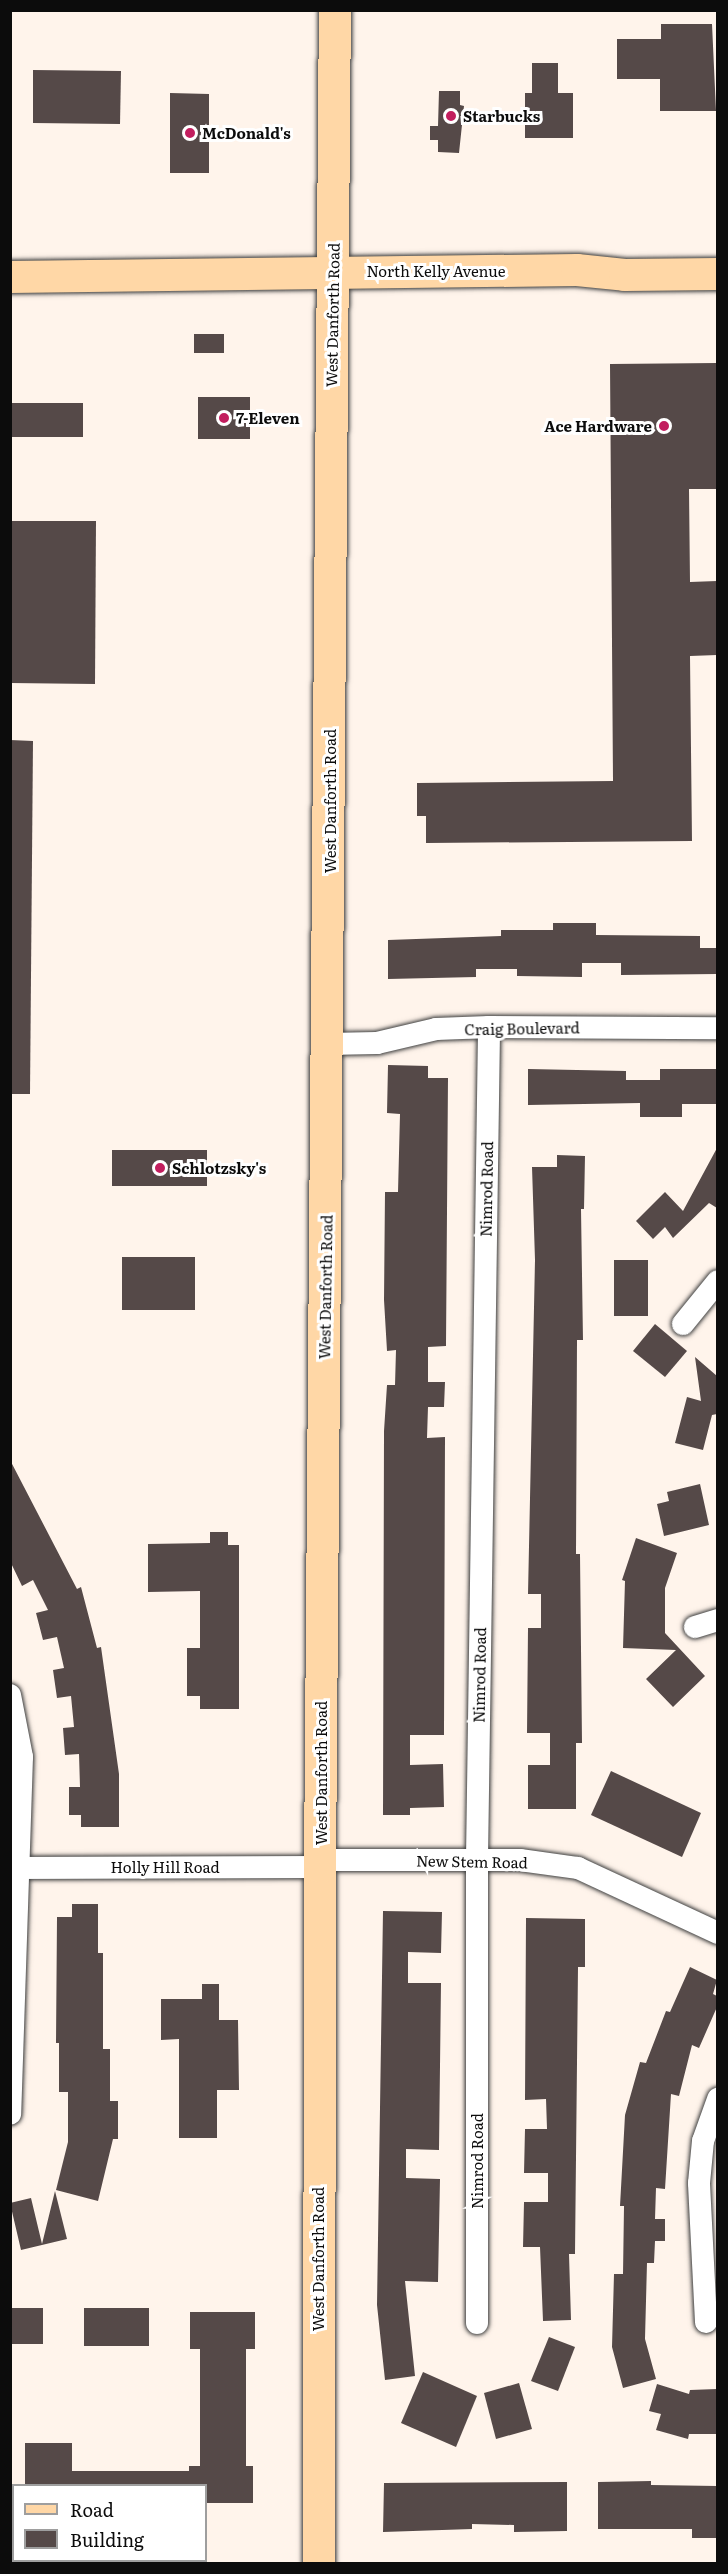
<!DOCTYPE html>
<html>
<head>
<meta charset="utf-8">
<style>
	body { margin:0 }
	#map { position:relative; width:728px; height:2574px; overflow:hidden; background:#fff4eb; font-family:Literata,serif }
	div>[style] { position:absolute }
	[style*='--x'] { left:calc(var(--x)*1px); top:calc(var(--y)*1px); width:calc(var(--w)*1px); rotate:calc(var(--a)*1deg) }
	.building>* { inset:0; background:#554948 }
	.roads { filter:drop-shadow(0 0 2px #3f3f3f) drop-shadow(0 0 2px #3f3f3f) }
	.street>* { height:22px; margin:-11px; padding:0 11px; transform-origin:11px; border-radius:11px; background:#fff }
	.secondary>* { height:32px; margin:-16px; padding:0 16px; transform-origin:16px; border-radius:16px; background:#ffd7a6 }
	.dots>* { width:16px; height:16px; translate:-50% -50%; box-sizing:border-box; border:3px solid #fff; border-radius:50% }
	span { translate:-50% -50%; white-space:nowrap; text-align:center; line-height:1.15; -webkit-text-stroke:6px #fff; paint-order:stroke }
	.poi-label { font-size:15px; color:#0c0c0c; font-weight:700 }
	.left { translate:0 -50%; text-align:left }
	.right { translate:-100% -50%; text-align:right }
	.street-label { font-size:15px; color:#0c0c0c }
	.frame { position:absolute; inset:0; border:12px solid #0c0c0c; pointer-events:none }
	.legend { position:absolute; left:12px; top:2484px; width:195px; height:78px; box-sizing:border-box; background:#fff; border:2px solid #9e9e9e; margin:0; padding:8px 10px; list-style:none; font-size:18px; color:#0c0c0c }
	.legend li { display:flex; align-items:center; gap:12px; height:30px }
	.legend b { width:30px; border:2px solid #9e9e9e }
</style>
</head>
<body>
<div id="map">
	<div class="building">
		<i style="clip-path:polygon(661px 24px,712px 24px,716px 111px,660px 111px,660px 79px,617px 79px,617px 39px,661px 39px)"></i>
		<i style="clip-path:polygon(532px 63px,558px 63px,558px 93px,573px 93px,573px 138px,525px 138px,525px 93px,532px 93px)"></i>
		<i style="clip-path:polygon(33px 70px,121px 71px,120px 124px,33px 123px)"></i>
		<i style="clip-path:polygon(439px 91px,460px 91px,460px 105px,464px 106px,459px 153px,438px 152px,438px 140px,430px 140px,430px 126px,438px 126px)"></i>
		<i style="clip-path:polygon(170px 93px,209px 94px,209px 173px,170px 173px)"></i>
		<i style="clip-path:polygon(194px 334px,224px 334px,224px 353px,194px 353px)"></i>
		<i style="clip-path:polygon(717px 363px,717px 489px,689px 489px,690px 582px,717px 581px,717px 655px,690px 656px,692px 841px,426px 843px,426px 816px,417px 816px,417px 783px,613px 781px,610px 364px)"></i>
		<i style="clip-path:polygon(198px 397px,250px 397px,250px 439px,198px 439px)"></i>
		<i style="clip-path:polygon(10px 403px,83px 403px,83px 437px,10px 437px)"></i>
		<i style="clip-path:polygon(10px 521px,96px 521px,95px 684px,10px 683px)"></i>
		<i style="clip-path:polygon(10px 740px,33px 741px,30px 1094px,10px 1094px)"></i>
		<i style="clip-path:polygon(553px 923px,596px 923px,596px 935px,700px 936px,700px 948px,717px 948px,717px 974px,621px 975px,621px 963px,582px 963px,582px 977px,517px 976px,517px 969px,476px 969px,476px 977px,388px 979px,388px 940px,501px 936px,501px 930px,553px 930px)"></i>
		<i style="clip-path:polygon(388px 1065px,428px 1066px,428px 1078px,448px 1078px,446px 1346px,428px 1347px,428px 1382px,445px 1382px,444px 1407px,428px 1407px,427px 1438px,445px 1437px,444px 1735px,410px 1735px,410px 1765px,443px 1764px,444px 1807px,410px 1808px,410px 1815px,383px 1815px,384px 1431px,387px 1385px,395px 1385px,396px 1350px,387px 1351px,384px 1300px,385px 1192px,398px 1192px,400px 1114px,387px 1113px)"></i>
		<i style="clip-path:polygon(528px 1069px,626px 1071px,626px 1080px,660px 1080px,660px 1069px,717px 1069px,717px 1104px,682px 1104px,682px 1117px,640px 1117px,640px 1103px,528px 1105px)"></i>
		<i style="clip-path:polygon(717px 1148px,717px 1208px,709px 1203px,673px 1238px,665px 1227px,653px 1239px,636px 1221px,665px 1192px,683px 1211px)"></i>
		<i style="clip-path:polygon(112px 1150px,207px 1150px,207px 1186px,112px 1186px)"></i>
		<i style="clip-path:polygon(557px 1155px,585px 1156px,584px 1209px,581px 1209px,583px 1340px,577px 1340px,576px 1554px,580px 1554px,582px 1743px,576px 1743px,576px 1809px,528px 1809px,528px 1765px,550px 1765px,550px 1733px,527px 1733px,528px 1628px,541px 1628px,541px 1594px,528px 1594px,535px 1260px,532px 1167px,557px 1167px)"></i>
		<i style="clip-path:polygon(122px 1257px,195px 1257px,195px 1310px,122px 1310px)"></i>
		<i style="clip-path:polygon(614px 1260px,648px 1260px,648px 1316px,614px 1316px)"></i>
		<i style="clip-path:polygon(655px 1324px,687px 1351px,665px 1377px,633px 1351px)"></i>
		<i style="clip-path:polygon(695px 1357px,717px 1376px,717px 1414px,712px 1415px,703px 1450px,675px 1443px,687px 1397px,701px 1401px)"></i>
		<i style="clip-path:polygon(10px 1460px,77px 1589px,81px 1587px,97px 1648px,101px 1647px,119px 1774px,119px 1827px,81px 1827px,81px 1815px,69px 1815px,69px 1787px,80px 1787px,79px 1754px,65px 1755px,63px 1728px,74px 1727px,71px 1696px,57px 1698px,53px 1670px,64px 1668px,57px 1637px,43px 1640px,36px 1613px,48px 1610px,33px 1580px,22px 1586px,10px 1561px)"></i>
		<i style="clip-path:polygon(700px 1484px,709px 1525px,664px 1536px,657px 1504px,669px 1501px,667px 1492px)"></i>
		<i style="clip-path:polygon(210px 1532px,228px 1532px,228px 1545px,239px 1545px,239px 1709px,200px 1709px,200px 1696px,187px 1696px,187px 1648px,200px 1648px,200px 1591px,148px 1592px,148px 1544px,210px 1543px)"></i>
		<i style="clip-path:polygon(636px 1538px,677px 1553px,665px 1588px,665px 1633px,705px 1676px,673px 1707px,646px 1679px,676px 1650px,623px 1648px,625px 1581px,622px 1580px)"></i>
		<i style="clip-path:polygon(611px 1771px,701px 1813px,682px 1857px,591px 1815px)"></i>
		<i style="clip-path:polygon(72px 1904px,98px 1904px,98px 1953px,103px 1953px,103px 2049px,110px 2049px,110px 2101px,118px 2101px,118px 2139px,113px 2139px,98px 2201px,56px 2190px,68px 2142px,68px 2092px,59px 2092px,59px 2043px,56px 2043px,57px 1917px,72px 1917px)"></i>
		<i style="clip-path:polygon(383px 1911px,442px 1912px,441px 1953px,408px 1952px,408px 1983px,441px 1983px,439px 2150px,406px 2149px,406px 2178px,440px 2179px,438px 2282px,405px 2281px,415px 2376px,385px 2380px,377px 2305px)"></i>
		<i style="clip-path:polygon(526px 1918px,585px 1919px,585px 1967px,578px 1967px,575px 2254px,569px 2254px,571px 2320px,543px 2321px,540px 2247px,523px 2247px,524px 2202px,548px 2202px,548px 2173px,524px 2173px,525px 2129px,547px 2129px,546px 2099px,525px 2100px)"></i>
		<i style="clip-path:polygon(690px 1967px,717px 1980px,713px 1994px,717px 1996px,717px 2007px,699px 2048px,692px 2045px,679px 2096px,671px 2094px,665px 2189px,656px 2188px,655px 2219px,665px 2219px,665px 2241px,655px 2241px,654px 2263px,647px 2263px,645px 2339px,656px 2379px,623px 2388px,612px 2347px,614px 2274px,623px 2274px,624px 2206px,620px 2206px,625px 2115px,640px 2062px,646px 2063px,666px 2011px,670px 2012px)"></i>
		<i style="clip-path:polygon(202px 1984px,219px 1984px,219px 2020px,238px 2020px,239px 2090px,217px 2090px,217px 2138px,179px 2138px,179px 2039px,161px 2040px,161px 1999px,202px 1999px)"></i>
		<i style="clip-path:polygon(55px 2191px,67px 2239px,21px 2250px,10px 2203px,31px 2198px,42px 2244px)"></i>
		<i style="clip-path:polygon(10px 2308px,43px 2308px,43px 2344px,10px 2344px)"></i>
		<i style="clip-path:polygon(84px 2308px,149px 2308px,149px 2346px,84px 2346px)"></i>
		<i style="clip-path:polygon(190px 2312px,255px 2312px,255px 2349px,246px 2349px,246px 2466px,253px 2466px,253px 2503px,206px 2503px,206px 2486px,25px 2486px,25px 2443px,72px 2443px,72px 2471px,189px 2471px,189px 2466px,200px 2466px,200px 2349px,190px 2349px)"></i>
		<i style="clip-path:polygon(549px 2337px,575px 2347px,558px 2391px,531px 2381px)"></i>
		<i style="clip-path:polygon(423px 2372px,477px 2396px,456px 2447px,401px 2423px)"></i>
		<i style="clip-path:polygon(519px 2383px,532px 2429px,496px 2439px,484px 2393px)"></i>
		<i style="clip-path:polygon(657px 2384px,689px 2394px,690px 2390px,717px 2389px,717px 2434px,689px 2434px,688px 2439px,656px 2430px,661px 2414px,649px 2411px)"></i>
		<i style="clip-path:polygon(651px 2481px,651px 2485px,717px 2486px,717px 2538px,692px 2538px,692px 2529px,598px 2529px,598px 2482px)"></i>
		<i style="clip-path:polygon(567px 2482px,567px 2531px,514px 2532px,514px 2525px,472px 2524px,472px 2529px,383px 2532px,384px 2483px)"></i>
	</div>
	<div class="roads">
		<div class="street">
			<i style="--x:327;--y:1044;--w:50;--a:-1.1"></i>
			<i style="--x:377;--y:1043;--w:61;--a:-13.3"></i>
			<i style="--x:436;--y:1029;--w:53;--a:-2.2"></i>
			<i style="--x:489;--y:1027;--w:229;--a:0.3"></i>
			<i style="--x:683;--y:1324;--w:55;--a:-50.9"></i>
			<i style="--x:695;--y:1627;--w:24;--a:-17"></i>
			<i style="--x:10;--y:1695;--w:63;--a:79"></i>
			<i style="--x:22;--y:1757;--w:357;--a:91.9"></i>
			<i style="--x:320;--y:1860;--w:200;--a:0"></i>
			<i style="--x:520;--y:1860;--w:59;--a:7.9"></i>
			<i style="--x:578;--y:1868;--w:154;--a:24.9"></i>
			<i style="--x:10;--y:1868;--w:310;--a:-0.2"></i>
			<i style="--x:706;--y:2322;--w:139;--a:-92.9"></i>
			<i style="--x:699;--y:2183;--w:42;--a:-84.6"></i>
			<i style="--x:703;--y:2141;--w:45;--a:-70.3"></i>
			<i style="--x:477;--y:2323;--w:464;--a:-90"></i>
			<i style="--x:477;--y:1859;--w:832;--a:-89.17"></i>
		</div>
		<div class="secondary">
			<i style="--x:10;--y:277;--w:567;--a:-0.71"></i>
			<i style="--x:577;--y:270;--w:48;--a:5.9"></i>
			<i style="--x:625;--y:275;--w:93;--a:-0.6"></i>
			<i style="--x:319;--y:2564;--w:697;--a:-89.92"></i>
			<i style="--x:320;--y:1867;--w:1857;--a:-89.54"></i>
		</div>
	</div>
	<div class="dots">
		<i style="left:451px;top:116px;background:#c21e5e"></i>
		<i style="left:190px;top:133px;background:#c21e5e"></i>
		<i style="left:224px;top:418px;background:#c21e5e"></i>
		<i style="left:664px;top:426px;background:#c21e5e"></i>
		<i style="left:160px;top:1168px;background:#c21e5e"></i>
	</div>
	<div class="poi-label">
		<span class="left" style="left:463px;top:116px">Starbucks</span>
		<span class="left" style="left:202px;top:133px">McDonald's</span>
		<span class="left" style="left:236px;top:418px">7-Eleven</span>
		<span class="right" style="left:652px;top:426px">Ace Hardware</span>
		<span class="left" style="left:172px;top:1168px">Schlotzsky's</span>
	</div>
	<div class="street-label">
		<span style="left:436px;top:271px">North Kelly Avenue</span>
		<span style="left:332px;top:315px;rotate:-89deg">West Danforth Road</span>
		<span style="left:330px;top:801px;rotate:-90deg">West Danforth Road</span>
		<span style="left:522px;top:1028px;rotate:-1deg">Craig Boulevard</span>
		<span style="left:486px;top:1189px;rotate:-89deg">Nimrod Road</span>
		<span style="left:325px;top:1287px;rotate:-89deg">West Danforth Road</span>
		<span style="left:479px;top:1675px;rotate:-89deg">Nimrod Road</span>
		<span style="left:321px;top:1773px;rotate:-90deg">West Danforth Road</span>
		<span style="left:472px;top:1861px;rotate:1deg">New Stem Road</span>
		<span style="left:165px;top:1867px">Holly Hill Road</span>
		<span style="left:477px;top:2161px;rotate:-90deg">Nimrod Road</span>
		<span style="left:318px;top:2259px;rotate:-90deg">West Danforth Road</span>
	</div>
	<div class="frame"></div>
	<ul class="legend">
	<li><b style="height:8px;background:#ffd7a6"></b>Road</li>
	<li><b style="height:16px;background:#554948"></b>Building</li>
	</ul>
</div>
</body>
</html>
